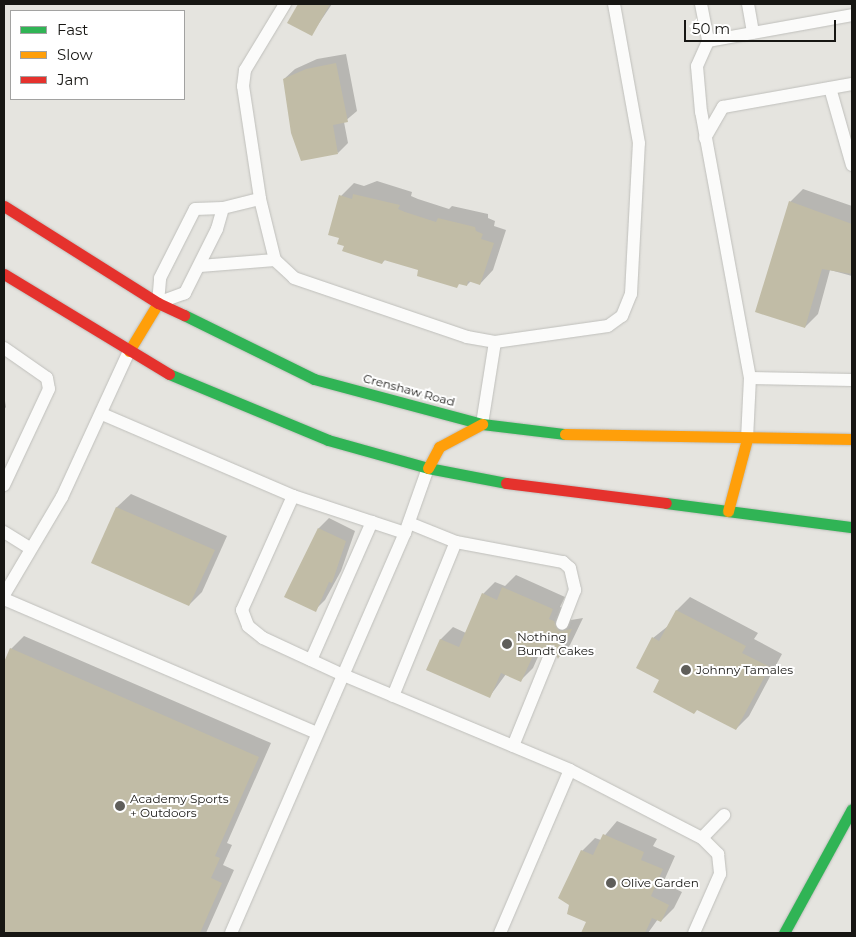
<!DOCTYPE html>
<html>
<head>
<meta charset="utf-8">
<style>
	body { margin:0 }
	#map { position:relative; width:856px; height:937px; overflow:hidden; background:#e5e4df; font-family:Montserrat,sans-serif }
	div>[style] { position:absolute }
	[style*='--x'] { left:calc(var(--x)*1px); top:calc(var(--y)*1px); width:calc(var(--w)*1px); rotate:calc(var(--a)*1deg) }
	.shadow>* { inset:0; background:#0003 }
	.building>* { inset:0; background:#c1bca6 }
	.roads { filter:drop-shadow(0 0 1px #bfbfbb) drop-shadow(0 0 1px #bfbfbb) }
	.lane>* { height:12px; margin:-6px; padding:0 6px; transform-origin:6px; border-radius:6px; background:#fbfbfa }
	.fast>* { height:11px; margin:-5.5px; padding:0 5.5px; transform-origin:5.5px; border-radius:5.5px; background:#30b455 }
	.slow>* { height:11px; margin:-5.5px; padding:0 5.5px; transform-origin:5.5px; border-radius:5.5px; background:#ff9f0a }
	.jam>* { height:11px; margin:-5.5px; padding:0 5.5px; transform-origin:5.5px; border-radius:5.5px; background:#e5322d }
	.dots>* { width:14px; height:14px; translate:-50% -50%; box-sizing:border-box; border:2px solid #fff; border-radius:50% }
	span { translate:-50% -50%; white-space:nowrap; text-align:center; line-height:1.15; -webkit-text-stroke:4px #fff; paint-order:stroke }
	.street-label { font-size:12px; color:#171613 }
	.poi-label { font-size:12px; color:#171613 }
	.left { translate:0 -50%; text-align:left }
	.frame { position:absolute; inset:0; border:5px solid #171613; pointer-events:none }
	.legend { position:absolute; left:10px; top:10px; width:175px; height:90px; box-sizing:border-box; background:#fff; border:1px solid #a2a2a1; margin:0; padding:6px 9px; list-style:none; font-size:15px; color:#171613 }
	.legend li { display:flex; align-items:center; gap:10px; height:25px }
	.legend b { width:25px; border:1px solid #a2a2a1 }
	.scale { position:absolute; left:684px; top:20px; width:152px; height:22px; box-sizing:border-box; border:2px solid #171613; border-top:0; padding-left:6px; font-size:15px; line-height:18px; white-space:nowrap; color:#171613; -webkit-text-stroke:4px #fff; paint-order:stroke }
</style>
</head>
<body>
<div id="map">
	<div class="shadow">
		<i style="clip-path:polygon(300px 4px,332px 4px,311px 35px,289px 22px)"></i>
		<i style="clip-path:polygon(346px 54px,357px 111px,344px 122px,348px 143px,338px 153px,284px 79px,295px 69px,317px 59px)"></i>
		<i style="clip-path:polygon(377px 181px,412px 192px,411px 196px,418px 199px,449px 209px,452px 206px,488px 214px,488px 218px,495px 221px,494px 226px,506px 230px,493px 270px,480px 284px,471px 281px,467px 285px,386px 259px,382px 263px,345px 245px,340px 237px,341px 196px,354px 183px,364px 186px)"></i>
		<i style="clip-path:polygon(803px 189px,852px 206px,852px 276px,830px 270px,818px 314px,805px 327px,790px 202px)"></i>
		<i style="clip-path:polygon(4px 395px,6px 407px,4px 410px)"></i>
		<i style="clip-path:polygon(131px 494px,227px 536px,202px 592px,189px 605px,93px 563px,117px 507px)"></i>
		<i style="clip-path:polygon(329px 518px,355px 531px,341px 571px,325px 600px,315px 610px,319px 528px)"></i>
		<i style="clip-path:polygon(516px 575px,565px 597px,560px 607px,566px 609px,571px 620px,583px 618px,570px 645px,559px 657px,554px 646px,541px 650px,533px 668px,521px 680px,506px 674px,490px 696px,428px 669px,441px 639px,453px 627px,466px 633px,483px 594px,495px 582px,505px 586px)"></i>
		<i style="clip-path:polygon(690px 597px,758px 633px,754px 639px,782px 654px,749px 716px,736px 729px,661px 679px,653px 638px,668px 626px,677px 610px)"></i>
		<i style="clip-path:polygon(24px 636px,271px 743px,227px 843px,232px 845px,223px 865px,234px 870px,206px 933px,4px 933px,4px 665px,11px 649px)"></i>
		<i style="clip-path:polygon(617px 821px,657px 839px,653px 846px,675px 856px,663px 883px,682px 892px,674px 908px,661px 921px,658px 919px,648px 933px,586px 933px,583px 932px,587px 922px,582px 851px,595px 838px,601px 840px)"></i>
	</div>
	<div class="building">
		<i style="clip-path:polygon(298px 4px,330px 4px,312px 36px,287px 23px)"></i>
		<i style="clip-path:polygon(336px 63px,348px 122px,333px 125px,338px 154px,301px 161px,291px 133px,283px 79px,306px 69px)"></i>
		<i style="clip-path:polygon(353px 194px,400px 205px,398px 209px,405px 212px,436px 222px,438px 218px,475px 227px,476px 231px,483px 234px,481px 239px,494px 243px,480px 285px,468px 281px,467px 286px,459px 284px,457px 288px,417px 276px,418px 270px,384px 260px,382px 264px,342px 251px,344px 246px,337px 244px,339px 238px,328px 235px,339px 195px,352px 199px)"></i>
		<i style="clip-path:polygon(789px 201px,852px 224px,852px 274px,822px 269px,805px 328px,755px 312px)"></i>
		<i style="clip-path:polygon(116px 507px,215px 550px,189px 606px,91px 563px)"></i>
		<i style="clip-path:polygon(318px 528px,346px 541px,332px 583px,329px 582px,316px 612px,284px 597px)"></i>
		<i style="clip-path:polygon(502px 587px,553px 609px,549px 619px,554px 621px,559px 631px,572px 629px,558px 659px,553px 648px,543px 652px,536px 649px,521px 682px,501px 673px,490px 698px,426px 670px,440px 639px,459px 647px,482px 593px,497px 600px)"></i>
		<i style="clip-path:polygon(676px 610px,746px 646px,742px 653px,770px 667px,736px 730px,697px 710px,694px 714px,653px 692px,659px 680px,636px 668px,652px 637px,659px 641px)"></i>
		<i style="clip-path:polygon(10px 648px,259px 757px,215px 856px,220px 858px,211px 878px,222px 883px,200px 933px,4px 933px,4px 662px)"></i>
		<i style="clip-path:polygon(603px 834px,644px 852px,641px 860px,663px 869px,651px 896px,669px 905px,661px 922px,652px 918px,645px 933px,581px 933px,586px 922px,567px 914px,569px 905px,558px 898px,581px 850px,593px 855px)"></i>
	</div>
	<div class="roads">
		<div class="lane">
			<i style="--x:285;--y:4;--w:77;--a:121.2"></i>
			<i style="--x:245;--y:70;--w:16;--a:97"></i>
			<i style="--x:243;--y:86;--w:114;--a:81.4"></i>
			<i style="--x:260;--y:199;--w:63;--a:76.2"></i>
			<i style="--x:275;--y:260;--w:26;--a:43"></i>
			<i style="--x:294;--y:278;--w:183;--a:18.8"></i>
			<i style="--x:467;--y:337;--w:28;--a:10"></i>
			<i style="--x:495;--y:342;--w:114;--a:-8.1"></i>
			<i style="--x:608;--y:326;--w:17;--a:-36"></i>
			<i style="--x:622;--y:316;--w:24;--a:-68"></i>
			<i style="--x:631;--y:294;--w:151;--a:-87"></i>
			<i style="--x:639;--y:143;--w:141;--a:-100.2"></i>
			<i style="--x:701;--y:4;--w:38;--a:79"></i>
			<i style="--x:748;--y:4;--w:29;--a:80"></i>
			<i style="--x:830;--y:88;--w:80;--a:74.1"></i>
			<i style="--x:705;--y:138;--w:36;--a:-60"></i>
			<i style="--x:723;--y:107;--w:131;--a:-10.1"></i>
			<i style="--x:223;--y:208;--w:22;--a:106"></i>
			<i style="--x:217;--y:229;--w:72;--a:116.6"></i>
			<i style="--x:185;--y:293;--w:29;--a:160"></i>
			<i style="--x:158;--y:303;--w:25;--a:-85"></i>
			<i style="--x:160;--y:278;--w:77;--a:-63.1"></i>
			<i style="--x:195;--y:209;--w:28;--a:-2"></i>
			<i style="--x:223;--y:208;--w:38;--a:-14"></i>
			<i style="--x:200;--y:266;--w:75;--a:-4.6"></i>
			<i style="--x:4;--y:348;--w:52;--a:34.9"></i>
			<i style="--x:47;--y:378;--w:11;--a:80"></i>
			<i style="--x:49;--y:389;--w:106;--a:115.1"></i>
			<i style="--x:750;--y:378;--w:102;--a:1.1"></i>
			<i style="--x:102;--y:414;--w:208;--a:23.2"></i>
			<i style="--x:293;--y:496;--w:118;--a:18.3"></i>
			<i style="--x:482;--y:424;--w:83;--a:-81"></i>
			<i style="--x:747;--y:439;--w:61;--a:-87.2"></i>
			<i style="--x:750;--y:378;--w:270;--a:-100.4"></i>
			<i style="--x:701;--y:112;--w:46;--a:-95"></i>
			<i style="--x:697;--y:66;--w:27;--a:-66"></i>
			<i style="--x:708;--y:41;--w:146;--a:-10.2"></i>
			<i style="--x:293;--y:496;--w:125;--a:114.1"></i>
			<i style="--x:242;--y:610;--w:17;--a:69"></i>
			<i style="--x:248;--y:626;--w:19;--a:39"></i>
			<i style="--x:263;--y:638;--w:86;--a:24.8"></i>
			<i style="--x:341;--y:674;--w:248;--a:22.7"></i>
			<i style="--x:570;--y:770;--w:148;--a:27.3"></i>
			<i style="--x:702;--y:838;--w:23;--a:45"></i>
			<i style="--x:718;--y:854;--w:20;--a:84"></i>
			<i style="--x:720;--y:874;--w:64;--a:113.8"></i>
			<i style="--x:409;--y:523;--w:51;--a:22"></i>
			<i style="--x:456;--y:542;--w:109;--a:10.6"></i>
			<i style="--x:563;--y:562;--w:9;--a:41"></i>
			<i style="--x:570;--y:568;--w:23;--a:77"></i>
			<i style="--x:575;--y:590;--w:36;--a:111"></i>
			<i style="--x:4;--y:532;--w:31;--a:32"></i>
			<i style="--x:4;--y:595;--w:114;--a:-59.4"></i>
			<i style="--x:62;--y:497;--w:161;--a:-65.3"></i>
			<i style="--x:4;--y:599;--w:340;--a:23.2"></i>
			<i style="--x:311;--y:660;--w:151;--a:-66.2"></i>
			<i style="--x:393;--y:696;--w:166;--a:-67.8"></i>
			<i style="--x:513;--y:746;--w:98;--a:-67.9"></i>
			<i style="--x:702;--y:838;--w:32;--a:-46"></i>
			<i style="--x:231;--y:933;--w:436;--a:-66.5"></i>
			<i style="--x:405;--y:533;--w:69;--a:-70.5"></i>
			<i style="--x:500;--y:933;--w:177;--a:-66.8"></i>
		</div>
		<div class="fast">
			<i style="--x:184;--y:315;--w:145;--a:26.2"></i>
			<i style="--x:314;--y:379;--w:174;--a:15"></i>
			<i style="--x:482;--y:424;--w:84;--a:6.9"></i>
			<i style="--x:169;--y:374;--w:172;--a:22.5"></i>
			<i style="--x:328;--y:440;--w:104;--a:15.6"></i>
			<i style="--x:428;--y:468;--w:79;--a:10.9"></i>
			<i style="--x:666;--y:503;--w:188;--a:7.4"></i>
			<i style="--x:784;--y:933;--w:141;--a:-61.3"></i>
		</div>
		<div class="slow">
			<i style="--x:129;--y:351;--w:56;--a:-58.9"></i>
			<i style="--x:565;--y:434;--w:287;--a:1"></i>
			<i style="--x:428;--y:468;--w:24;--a:-62"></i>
			<i style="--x:439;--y:447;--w:49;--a:-28.1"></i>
			<i style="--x:728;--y:511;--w:74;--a:-75.2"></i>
		</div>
		<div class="jam">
			<i style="--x:4;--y:206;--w:182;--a:32.2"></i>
			<i style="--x:158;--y:303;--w:29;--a:25"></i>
			<i style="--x:4;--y:274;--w:193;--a:31.2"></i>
			<i style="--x:506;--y:483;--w:161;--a:7.1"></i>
		</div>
	</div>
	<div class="dots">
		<i style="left:507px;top:644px;background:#5f5e5a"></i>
		<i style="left:686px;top:670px;background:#5f5e5a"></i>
		<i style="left:120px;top:806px;background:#5f5e5a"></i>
		<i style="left:611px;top:883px;background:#5f5e5a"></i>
	</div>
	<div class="street-label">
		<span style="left:409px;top:390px;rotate:15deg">Crenshaw Road</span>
	</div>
	<div class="poi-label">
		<span class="left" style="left:517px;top:644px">Nothing<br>Bundt Cakes</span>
		<span class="left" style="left:696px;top:670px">Johnny Tamales</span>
		<span class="left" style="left:130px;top:806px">Academy Sports<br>+ Outdoors</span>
		<span class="left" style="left:621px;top:883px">Olive Garden</span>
	</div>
	<div class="frame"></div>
	<ul class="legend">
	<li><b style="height:6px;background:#30b455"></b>Fast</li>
	<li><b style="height:6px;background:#ff9f0a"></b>Slow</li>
	<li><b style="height:6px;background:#e5322d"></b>Jam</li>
	</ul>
	<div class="scale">50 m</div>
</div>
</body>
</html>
